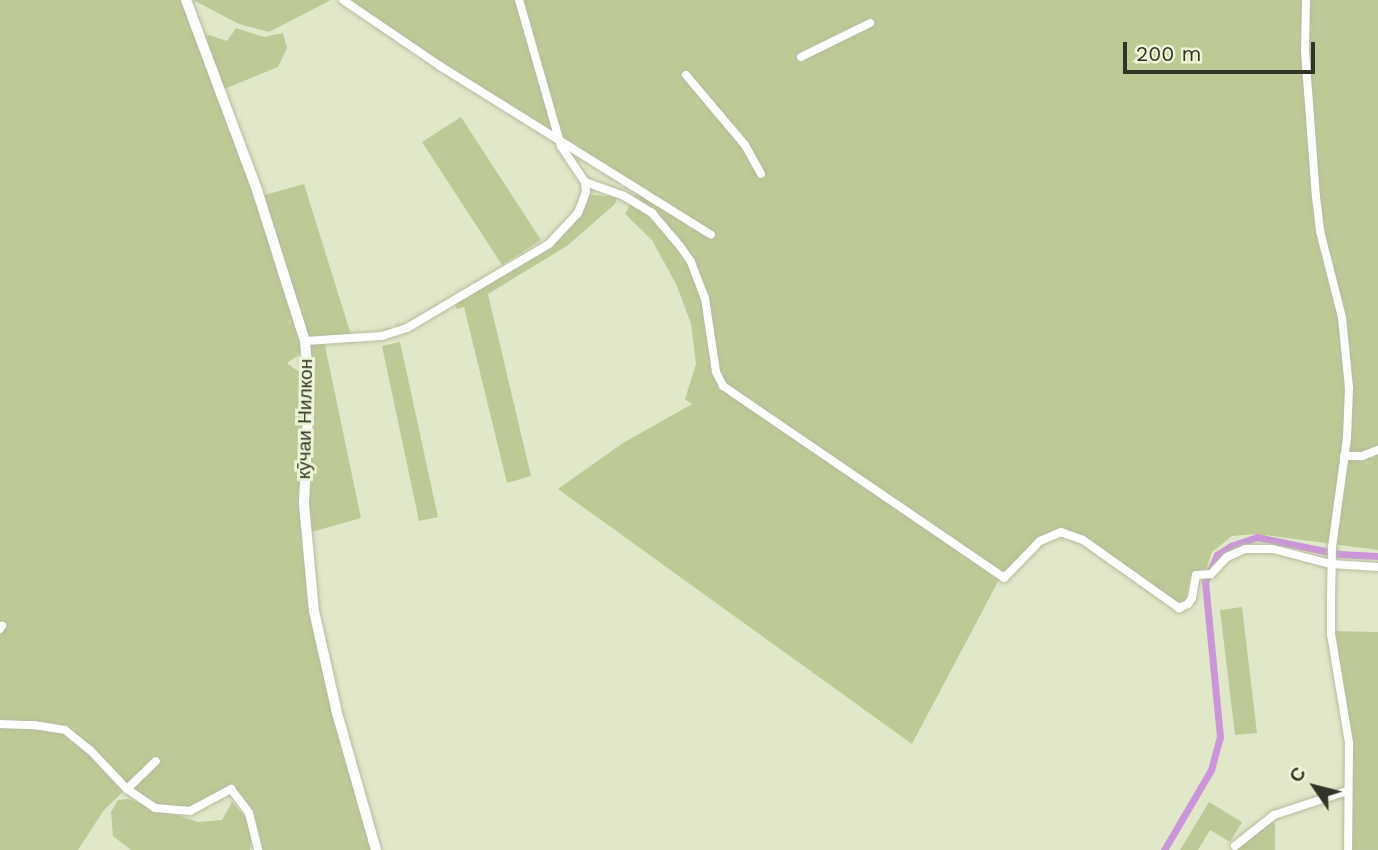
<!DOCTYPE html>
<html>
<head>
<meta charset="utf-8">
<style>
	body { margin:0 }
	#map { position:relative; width:1378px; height:850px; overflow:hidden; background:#e1e8c9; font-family:"Work Sans",sans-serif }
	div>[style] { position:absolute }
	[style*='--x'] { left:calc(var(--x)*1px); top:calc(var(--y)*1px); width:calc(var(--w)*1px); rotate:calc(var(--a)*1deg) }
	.green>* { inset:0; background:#beca95 }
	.canal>* { height:7px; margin:-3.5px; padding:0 3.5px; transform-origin:3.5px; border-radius:3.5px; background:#cc95d9 }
	.roads { filter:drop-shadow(0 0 2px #b6bd9f) drop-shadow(0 0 2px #b6bd9f) }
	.minor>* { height:8px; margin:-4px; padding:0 4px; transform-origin:4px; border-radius:4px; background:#fff }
	.tertiary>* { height:10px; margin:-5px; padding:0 5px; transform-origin:5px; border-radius:5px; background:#fff }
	span { translate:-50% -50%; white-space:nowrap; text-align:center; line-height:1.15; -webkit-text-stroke:6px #eef5d6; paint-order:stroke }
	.street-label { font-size:19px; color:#323428 }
	.north { position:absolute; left:1280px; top:752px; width:70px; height:70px; -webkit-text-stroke:5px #eef5d6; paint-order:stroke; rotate:305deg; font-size:19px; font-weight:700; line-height:28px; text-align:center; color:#323428 }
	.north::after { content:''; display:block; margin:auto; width:24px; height:32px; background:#323428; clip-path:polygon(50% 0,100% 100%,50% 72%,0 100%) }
	.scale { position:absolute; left:1123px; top:42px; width:192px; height:32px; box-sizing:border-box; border:4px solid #323428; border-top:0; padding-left:9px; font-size:21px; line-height:24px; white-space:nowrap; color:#323428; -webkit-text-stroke:5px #eef5d6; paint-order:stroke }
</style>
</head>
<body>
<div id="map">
	<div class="green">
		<i style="clip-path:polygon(0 0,182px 0,252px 189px,305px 351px,287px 363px,304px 376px,301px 503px,309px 607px,340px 738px,372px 850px,261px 850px,251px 808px,241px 795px,231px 789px,197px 810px,156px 807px,128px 787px,104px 810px,78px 850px,0 850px)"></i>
		<i style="clip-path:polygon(193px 0,331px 0,269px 32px,239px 24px)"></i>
		<i style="clip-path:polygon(344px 0,1378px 0,1378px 550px,1257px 534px,1232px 536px,1212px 552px,1205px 573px,1194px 573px,1190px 577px,1185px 603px,1179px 607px,1097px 550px,1056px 531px,1001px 576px,912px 744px,558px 489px,623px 443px,692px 404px,685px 399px,696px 364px,691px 324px,677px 286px,652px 240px,625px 214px,637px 193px)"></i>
		<i style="clip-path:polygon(236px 28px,264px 37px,283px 33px,287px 48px,278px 67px,222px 90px,202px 37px,209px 35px,227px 41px)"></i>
		<i style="clip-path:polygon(461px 117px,541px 240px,502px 265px,422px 142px)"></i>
		<i style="clip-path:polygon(304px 184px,352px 338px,324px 341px,361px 518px,308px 533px,311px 435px,303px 329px,300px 309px,261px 196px)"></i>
		<i style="clip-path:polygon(584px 194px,617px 197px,615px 204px,567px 246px,488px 294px,531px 476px,507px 483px,464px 307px,457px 309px,454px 303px,557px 240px,577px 213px)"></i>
		<i style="clip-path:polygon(400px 342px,438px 517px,419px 521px,382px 346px)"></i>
		<i style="clip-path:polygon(1242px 607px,1257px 733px,1235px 735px,1220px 610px)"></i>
		<i style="clip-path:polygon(1331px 631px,1378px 632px,1378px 850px,1347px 850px,1350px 749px)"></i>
		<i style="clip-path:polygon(128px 799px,198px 822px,222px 820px,232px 802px,246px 818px,252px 834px,250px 850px,131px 850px,113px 836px,111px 812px,118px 800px)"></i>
		<i style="clip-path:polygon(1209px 802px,1242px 822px,1230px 842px,1210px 830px,1198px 850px,1180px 850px)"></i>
		<i style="clip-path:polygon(1275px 822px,1275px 850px,1234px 850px,1257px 825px)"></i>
	</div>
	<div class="canal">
		<i style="--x:1164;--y:850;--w:93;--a:-59.6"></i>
		<i style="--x:1211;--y:770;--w:34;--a:-75"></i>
		<i style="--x:1220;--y:737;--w:156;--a:-95.5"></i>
		<i style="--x:1205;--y:582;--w:30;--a:-66"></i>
		<i style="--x:1217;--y:555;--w:17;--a:-33"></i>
		<i style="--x:1231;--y:546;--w:28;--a:-19"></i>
		<i style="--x:1257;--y:537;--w:84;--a:11.7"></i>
		<i style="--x:1339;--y:554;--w:39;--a:3"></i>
	</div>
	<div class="roads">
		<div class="minor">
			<i style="--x:343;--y:0;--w:117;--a:34.2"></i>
			<i style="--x:440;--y:66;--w:319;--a:31.9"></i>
			<i style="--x:1306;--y:0;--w:51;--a:91.1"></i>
			<i style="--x:1305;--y:51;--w:146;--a:85.7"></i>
			<i style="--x:1316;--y:197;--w:34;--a:83"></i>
			<i style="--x:1320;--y:231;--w:89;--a:75.7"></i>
			<i style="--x:1342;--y:317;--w:71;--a:84.4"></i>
			<i style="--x:1349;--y:388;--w:50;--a:92.3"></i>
			<i style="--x:1347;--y:438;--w:110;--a:97.8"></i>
			<i style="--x:1332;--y:547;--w:50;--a:91.1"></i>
			<i style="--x:1331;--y:597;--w:37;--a:90"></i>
			<i style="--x:1331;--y:634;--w:110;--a:80.6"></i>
			<i style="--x:1349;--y:743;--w:107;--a:90.5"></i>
			<i style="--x:801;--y:57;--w:77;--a:-26.2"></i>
			<i style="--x:686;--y:75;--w:92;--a:49.9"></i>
			<i style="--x:745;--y:145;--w:33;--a:61"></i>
			<i style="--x:585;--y:182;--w:41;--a:19.7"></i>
			<i style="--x:624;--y:196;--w:33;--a:31"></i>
			<i style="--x:652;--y:213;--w:43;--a:49.7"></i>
			<i style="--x:680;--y:246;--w:19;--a:55"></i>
			<i style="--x:691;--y:262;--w:39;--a:69"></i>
			<i style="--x:705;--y:298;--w:75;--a:81.5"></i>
			<i style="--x:716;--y:372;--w:16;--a:63"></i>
			<i style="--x:723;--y:386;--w:340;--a:34.3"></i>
			<i style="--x:1004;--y:578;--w:52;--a:-45.8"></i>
			<i style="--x:1040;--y:541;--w:23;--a:-23"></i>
			<i style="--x:1061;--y:532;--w:23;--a:20"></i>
			<i style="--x:1083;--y:540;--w:118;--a:35.3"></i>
			<i style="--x:1179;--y:608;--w:10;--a:-24"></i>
			<i style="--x:1188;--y:604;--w:7;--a:-56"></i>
			<i style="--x:1192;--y:598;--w:23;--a:-80"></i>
			<i style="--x:1196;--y:575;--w:15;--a:-4"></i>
			<i style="--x:1211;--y:574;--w:23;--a:-47"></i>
			<i style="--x:1227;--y:557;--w:20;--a:-24"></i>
			<i style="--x:1245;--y:549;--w:28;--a:0"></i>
			<i style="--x:1273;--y:549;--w:60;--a:14.5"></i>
			<i style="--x:1331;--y:564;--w:47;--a:3.7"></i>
			<i style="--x:305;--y:341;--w:77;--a:-3.7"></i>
			<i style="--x:382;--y:336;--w:26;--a:-18"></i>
			<i style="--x:407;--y:328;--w:165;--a:-30.6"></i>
			<i style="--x:549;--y:244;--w:42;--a:-46.9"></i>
			<i style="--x:578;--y:213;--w:22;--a:-69"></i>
			<i style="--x:586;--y:192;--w:10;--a:-96"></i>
			<i style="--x:585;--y:182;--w:43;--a:-123.7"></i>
			<i style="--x:561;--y:146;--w:152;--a:-106"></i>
			<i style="--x:1344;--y:456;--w:18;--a:0"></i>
			<i style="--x:1362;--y:456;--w:17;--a:-21"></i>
			<i style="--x:0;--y:629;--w:4;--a:-56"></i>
			<i style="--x:0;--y:724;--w:34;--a:2"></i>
			<i style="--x:34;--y:725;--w:31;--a:9"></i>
			<i style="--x:65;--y:730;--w:32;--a:39"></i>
			<i style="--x:90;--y:750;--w:54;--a:46.5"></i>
			<i style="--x:127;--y:789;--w:34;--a:34"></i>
			<i style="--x:155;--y:808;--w:35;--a:5"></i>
			<i style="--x:190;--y:811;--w:47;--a:-28.2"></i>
			<i style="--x:231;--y:789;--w:30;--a:53"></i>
			<i style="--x:249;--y:813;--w:38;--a:76"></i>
			<i style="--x:127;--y:789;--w:40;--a:-44"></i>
			<i style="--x:1235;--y:846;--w:50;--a:-38.5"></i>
			<i style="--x:1274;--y:815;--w:77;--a:-18.2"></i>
		</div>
		<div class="tertiary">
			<i style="--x:186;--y:0;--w:203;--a:69.5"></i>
			<i style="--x:257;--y:190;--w:158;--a:72.4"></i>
			<i style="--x:305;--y:341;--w:48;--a:85.2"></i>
			<i style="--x:309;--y:389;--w:115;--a:92.5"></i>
			<i style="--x:304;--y:504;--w:107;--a:84.7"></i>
			<i style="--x:314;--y:611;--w:105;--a:77.3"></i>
			<i style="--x:337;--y:713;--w:142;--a:74.1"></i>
		</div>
	</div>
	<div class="street-label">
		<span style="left:305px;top:419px;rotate:-89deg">кӯчаи Нилкон</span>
	</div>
	<div class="north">С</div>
	<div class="scale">200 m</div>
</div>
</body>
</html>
